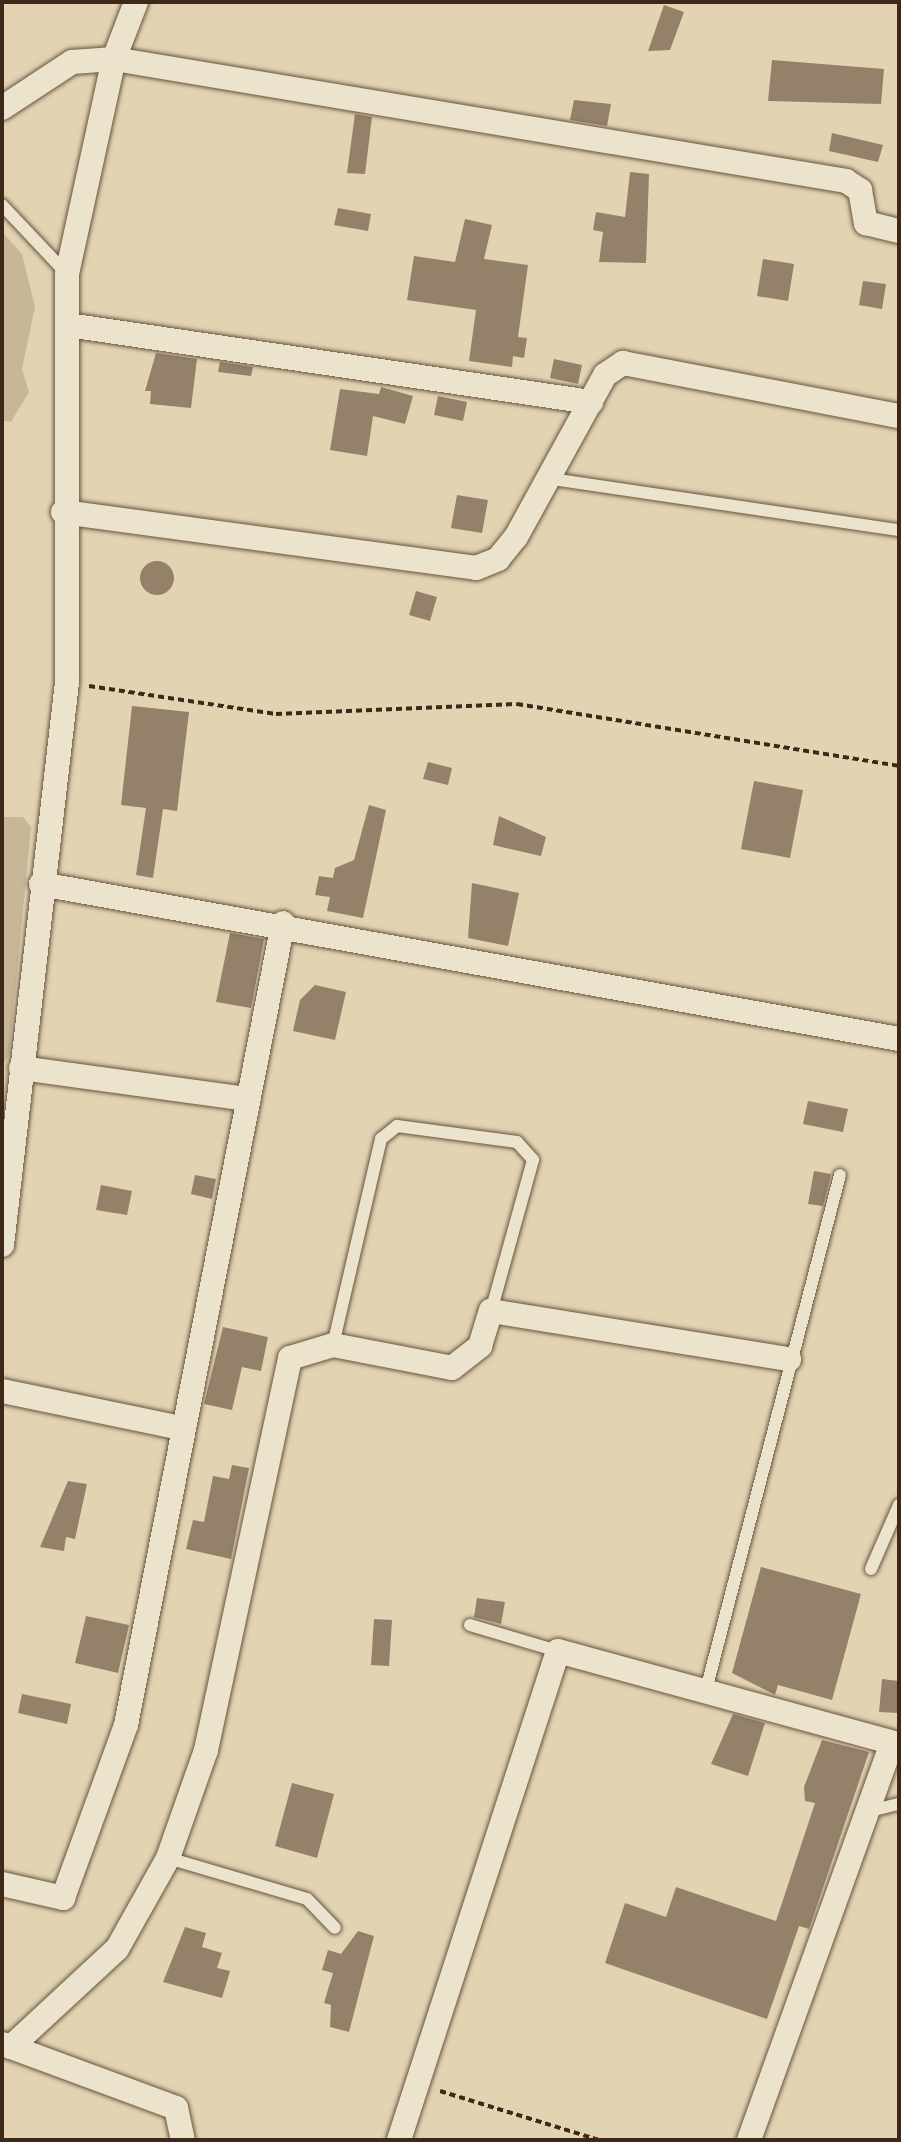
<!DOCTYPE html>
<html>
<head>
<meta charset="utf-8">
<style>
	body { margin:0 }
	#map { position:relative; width:901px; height:2142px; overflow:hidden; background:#e2d4b2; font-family:"Libre Bodoni",serif }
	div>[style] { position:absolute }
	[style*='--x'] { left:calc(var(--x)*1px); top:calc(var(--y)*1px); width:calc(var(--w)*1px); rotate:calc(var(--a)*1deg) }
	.green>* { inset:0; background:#c6b798 }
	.building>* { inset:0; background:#948169 }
	.round { border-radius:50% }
	.path>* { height:4px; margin-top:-2px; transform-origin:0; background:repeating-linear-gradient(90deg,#3f281a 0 6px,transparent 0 10px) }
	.roads { filter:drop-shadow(0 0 2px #685340) drop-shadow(0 0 2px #685340) }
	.service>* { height:12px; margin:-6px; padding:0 6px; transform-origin:6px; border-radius:6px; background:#ece3cd }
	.minor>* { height:24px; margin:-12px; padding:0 12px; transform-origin:12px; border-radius:12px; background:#ece3cd }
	span { translate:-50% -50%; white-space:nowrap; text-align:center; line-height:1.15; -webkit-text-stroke:6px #ece3cd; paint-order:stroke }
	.frame { position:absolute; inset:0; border:4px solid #3f281a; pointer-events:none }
</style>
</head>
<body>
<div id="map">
	<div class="green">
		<i style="clip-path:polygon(2px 232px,22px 254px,35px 307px,22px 369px,29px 392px,11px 422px,2px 420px)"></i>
		<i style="clip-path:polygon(2px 817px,23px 817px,31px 827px,9px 1056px,2px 1065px)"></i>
	</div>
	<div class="building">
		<i style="clip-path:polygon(664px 5px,684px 12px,670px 50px,648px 51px)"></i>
		<i style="clip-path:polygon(772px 60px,884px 69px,881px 104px,768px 101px)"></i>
		<i style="clip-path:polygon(574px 100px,611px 104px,607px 126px,570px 120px)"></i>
		<i style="clip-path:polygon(355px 114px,372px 117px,365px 174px,347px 173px)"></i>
		<i style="clip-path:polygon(832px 133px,883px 145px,878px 162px,829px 151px)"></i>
		<i style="clip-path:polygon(630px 172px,649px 174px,646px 263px,599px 262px,603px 232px,593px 230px,596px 212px,625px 217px)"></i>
		<i style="clip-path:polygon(338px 208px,371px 214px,368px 231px,334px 225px)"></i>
		<i style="clip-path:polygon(465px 219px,492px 225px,484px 259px,528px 265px,518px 337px,527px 338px,524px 358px,513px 356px,512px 367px,469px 361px,476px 310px,407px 300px,414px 256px,455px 262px)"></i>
		<i style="clip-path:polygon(763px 259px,794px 264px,788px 301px,757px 296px)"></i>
		<i style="clip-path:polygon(863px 281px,886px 284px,882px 309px,859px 305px)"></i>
		<i style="clip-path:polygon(156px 353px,197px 359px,191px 408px,150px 404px,151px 391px,145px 391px)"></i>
		<i style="clip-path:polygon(554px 359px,582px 365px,578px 384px,550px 378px)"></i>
		<i style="clip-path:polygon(220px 362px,253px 367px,251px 376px,218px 372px)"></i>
		<i style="clip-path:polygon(381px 387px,413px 396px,405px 424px,373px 416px,367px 456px,330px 450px,340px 389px,379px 394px)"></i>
		<i style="clip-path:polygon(438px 396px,467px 402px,463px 421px,434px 415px)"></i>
		<i style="clip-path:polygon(457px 495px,488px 500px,482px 533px,451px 528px)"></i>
		<i class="round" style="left:140px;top:561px;width:34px;height:34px"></i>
		<i style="clip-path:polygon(416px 591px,437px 597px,430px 621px,409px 615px)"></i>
		<i style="clip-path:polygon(132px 706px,189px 712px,177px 811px,163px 809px,153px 878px,136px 875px,146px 808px,121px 805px)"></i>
		<i style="clip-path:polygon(428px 762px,452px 768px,448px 785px,423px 779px)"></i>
		<i style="clip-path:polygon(754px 781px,803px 790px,790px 858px,741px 849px)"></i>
		<i style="clip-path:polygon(369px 805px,386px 810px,363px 918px,327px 911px,330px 897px,315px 895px,319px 876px,333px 878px,335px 868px,354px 860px)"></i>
		<i style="clip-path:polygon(499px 816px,546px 837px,541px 856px,493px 845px)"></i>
		<i style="clip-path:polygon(472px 883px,519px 893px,508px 946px,468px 938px)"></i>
		<i style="clip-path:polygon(230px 933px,264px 939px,251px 1008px,216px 1002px)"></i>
		<i style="clip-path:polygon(315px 985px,346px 992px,335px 1040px,293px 1031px,300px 1000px)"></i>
		<i style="clip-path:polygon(808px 1101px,848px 1109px,843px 1132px,803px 1124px)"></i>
		<i style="clip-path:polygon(814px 1171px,831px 1174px,823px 1206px,808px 1204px)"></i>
		<i style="clip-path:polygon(195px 1175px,216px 1179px,212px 1199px,191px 1194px)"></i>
		<i style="clip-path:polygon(101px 1185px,132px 1191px,127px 1215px,96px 1210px)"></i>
		<i style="clip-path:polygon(223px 1327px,268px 1337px,261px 1371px,242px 1367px,232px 1410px,204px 1404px)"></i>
		<i style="clip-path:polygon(232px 1465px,249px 1468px,231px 1559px,186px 1549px,193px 1520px,204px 1522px,213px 1476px,229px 1479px)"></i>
		<i style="clip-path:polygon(68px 1481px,87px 1484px,75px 1539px,66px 1537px,64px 1551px,40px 1547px)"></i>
		<i style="clip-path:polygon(761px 1567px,861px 1594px,832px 1700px,778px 1685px,775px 1695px,732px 1673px)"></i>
		<i style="clip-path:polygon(477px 1598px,505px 1602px,501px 1624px,474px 1617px)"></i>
		<i style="clip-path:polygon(86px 1616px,129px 1625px,118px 1673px,75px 1663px)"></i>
		<i style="clip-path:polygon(374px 1619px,392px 1620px,389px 1666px,371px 1665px)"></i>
		<i style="clip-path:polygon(882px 1679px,899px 1681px,899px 1713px,879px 1712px)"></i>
		<i style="clip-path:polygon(22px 1694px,71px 1704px,67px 1724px,18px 1713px)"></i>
		<i style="clip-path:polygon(733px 1714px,765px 1723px,748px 1776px,711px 1764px)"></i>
		<i style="clip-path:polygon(822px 1740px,869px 1752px,809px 1929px,799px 1926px,767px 2019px,605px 1963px,625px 1903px,666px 1917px,676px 1887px,776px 1921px,815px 1803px,805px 1801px,804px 1787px)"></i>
		<i style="clip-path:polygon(292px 1783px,334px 1794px,317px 1858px,275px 1846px)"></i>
		<i style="clip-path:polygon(185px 1927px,206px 1933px,202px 1947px,222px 1953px,217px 1968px,230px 1971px,222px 1998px,163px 1982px)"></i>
		<i style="clip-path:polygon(358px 1931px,374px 1936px,349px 2032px,330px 2027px,331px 2005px,324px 2003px,333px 1973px,322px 1970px,328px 1950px,341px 1954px)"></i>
	</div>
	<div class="path">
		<i style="--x:89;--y:686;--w:189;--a:8.5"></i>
		<i style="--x:276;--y:714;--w:241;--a:-2.4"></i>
		<i style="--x:517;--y:704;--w:387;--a:9.2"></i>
		<i style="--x:440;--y:2091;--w:166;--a:17.1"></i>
	</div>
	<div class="roads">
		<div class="service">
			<i style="--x:2;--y:205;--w:95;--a:46.7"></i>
			<i style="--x:552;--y:479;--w:351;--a:8.4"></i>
			<i style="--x:333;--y:1345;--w:212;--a:-76.9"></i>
			<i style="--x:381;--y:1139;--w:21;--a:-39"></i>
			<i style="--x:397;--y:1126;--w:121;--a:7.6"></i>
			<i style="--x:517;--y:1142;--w:24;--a:48"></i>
			<i style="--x:533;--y:1160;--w:157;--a:105.5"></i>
			<i style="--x:871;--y:1569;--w:70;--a:-66.4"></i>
			<i style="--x:470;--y:1625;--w:92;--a:16.5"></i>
			<i style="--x:706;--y:1690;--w:532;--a:-75.42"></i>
			<i style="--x:870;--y:1811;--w:30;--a:-14"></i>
			<i style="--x:168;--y:1858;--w:145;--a:16.4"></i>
			<i style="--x:307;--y:1899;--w:40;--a:46"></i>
		</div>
		<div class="minor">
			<i style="--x:2;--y:108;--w:84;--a:-33.3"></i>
			<i style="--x:72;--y:62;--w:42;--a:-4.1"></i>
			<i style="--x:114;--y:59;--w:742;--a:9.46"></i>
			<i style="--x:846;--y:181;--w:17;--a:33"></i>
			<i style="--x:860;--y:190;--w:34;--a:80"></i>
			<i style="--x:866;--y:223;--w:34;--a:14"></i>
			<i style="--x:68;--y:325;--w:529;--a:8.38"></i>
			<i style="--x:63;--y:512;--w:417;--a:7.7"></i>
			<i style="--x:476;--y:568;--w:24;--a:-22"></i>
			<i style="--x:498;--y:559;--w:28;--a:-51"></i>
			<i style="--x:516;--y:537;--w:185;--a:-61.2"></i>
			<i style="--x:605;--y:375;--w:22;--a:-34"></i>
			<i style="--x:623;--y:363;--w:281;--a:10.9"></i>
			<i style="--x:41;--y:884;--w:872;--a:10.24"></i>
			<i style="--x:21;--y:1068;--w:228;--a:7.8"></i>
			<i style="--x:2;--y:1245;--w:567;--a:-83.41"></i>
			<i style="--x:67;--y:682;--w:408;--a:-90"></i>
			<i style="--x:67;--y:274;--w:220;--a:-77.7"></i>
			<i style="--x:114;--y:59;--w:61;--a:-68.9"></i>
			<i style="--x:2;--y:1391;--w:183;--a:11.7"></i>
			<i style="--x:2;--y:1884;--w:63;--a:12.9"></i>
			<i style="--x:63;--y:1898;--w:184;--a:-70"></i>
			<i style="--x:126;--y:1725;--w:817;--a:-78.92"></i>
			<i style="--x:2;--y:2044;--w:9;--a:18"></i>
			<i style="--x:11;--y:2047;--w:144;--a:-42.8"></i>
			<i style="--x:117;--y:1949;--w:104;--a:-60.7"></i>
			<i style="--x:168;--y:1858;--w:114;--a:-70.6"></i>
			<i style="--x:206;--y:1750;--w:401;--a:-77.9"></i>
			<i style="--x:290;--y:1358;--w:45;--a:-16.8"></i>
			<i style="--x:333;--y:1345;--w:121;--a:10.9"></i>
			<i style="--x:452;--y:1368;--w:36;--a:-38"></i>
			<i style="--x:480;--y:1346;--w:37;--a:-73"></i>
			<i style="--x:491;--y:1311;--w:302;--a:9.2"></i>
			<i style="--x:11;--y:2047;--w:176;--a:20.3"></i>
			<i style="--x:176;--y:2108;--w:33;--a:78"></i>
			<i style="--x:399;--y:2140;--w:514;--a:-71.99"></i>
			<i style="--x:558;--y:1651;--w:353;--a:15.3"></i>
			<i style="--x:749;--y:2140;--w:419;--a:-70.2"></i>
		</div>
	</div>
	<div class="frame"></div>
</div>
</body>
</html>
